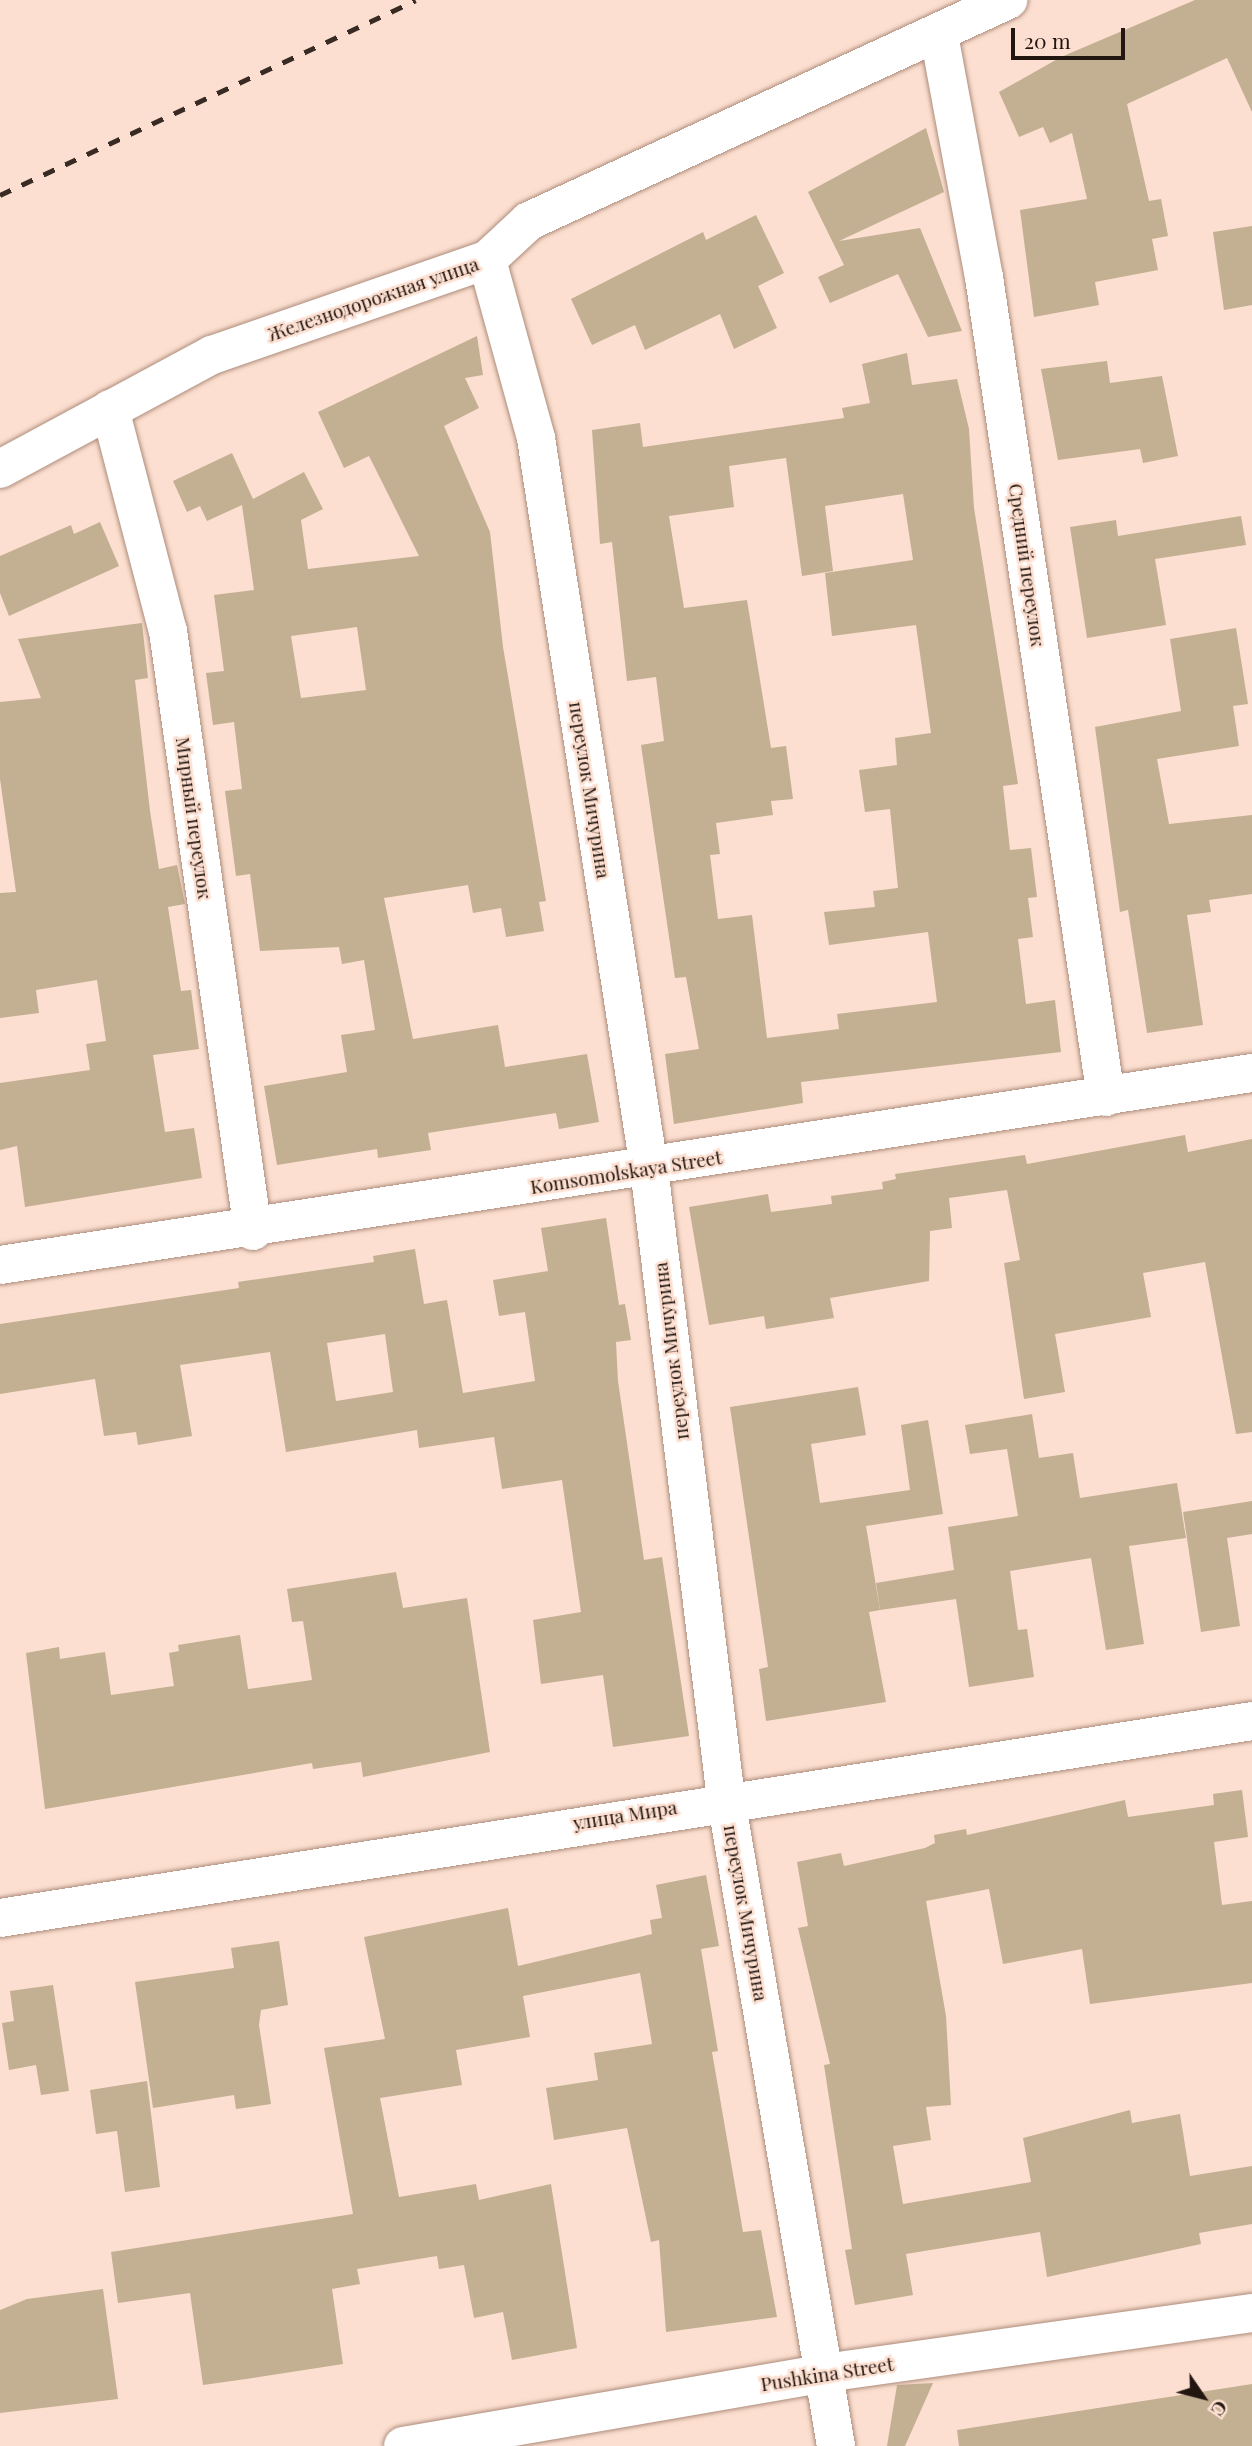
<!DOCTYPE html>
<html>
<head>
<meta charset="utf-8">
<style>
	body { margin:0 }
	#map { position:relative; width:1252px; height:2446px; overflow:hidden; background:#fcdfd0; font-family:"Playfair Display",serif }
	div>[style] { position:absolute }
	[style*='--x'] { left:calc(var(--x)*1px); top:calc(var(--y)*1px); width:calc(var(--w)*1px); rotate:calc(var(--a)*1deg) }
	.building>* { inset:0; background:#c3af91 }
	.roads { filter:drop-shadow(0 0 2px #ad8c7b) drop-shadow(0 0 2px #ad8c7b) }
	.minor>* { height:38px; margin:-19px; padding:0 19px; transform-origin:19px; border-radius:19px; background:#fff }
	.rail>* { height:5px; margin-top:-2.5px; transform-origin:0; background:repeating-linear-gradient(90deg,#382b24 0 12px,transparent 0 24px) }
	span { translate:-50% -50%; white-space:nowrap; text-align:center; line-height:1.15; -webkit-text-stroke:5px #fcdfd0; paint-order:stroke }
	.street-label { font-size:19px; color:#221610 }
	.north { position:absolute; left:1168px; top:2362px; width:70px; height:70px; -webkit-text-stroke:5px #fcdfd0; paint-order:stroke; rotate:125deg; font-size:19px; font-weight:700; line-height:28px; text-align:center; color:#221610 }
	.north::after { content:''; display:block; margin:auto; width:24px; height:32px; background:#221610; clip-path:polygon(50% 0,100% 100%,50% 72%,0 100%) }
	.scale { position:absolute; left:1011px; top:28px; width:114px; height:32px; box-sizing:border-box; border:4px solid #221610; border-top:0; padding-left:9px; font-size:21px; line-height:24px; white-space:nowrap; color:#221610; -webkit-text-stroke:5px #fcdfd0; paint-order:stroke }
</style>
</head>
<body>
<div id="map">
	<div class="building">
		<i style="clip-path:polygon(1195px 0,1252px 0,1252px 112px,1227px 58px,1127px 104px,1149px 201px,1161px 199px,1168px 236px,1152px 239px,1158px 270px,1095px 282px,1099px 305px,1034px 317px,1020px 210px,1087px 199px,1072px 133px,1050px 143px,1043px 127px,1019px 137px,999px 92px,1061px 57px)"></i>
		<i style="clip-path:polygon(926px 128px,944px 192px,839px 241px,920px 228px,962px 331px,928px 337px,898px 274px,830px 303px,818px 277px,844px 265px,808px 192px)"></i>
		<i style="clip-path:polygon(756px 215px,784px 273px,758px 286px,777px 328px,734px 349px,720px 314px,645px 350px,635px 325px,592px 345px,571px 299px,703px 232px,706px 240px)"></i>
		<i style="clip-path:polygon(1252px 226px,1252px 305px,1224px 310px,1213px 232px)"></i>
		<i style="clip-path:polygon(evenodd,477px 336px,483px 375px,465px 378px,479px 408px,444px 426px,490px 532px,503px 647px,546px 901px,539px 902px,544px 931px,506px 937px,501px 908px,473px 913px,468px 885px,384px 898px,413px 1039px,498px 1025px,505px 1067px,587px 1054px,599px 1122px,559px 1129px,556px 1113px,428px 1133px,431px 1150px,378px 1158px,377px 1149px,277px 1165px,264px 1086px,347px 1072px,341px 1035px,375px 1030px,364px 960px,342px 964px,339px 947px,260px 951px,250px 874px,236px 876px,225px 791px,242px 789px,234px 722px,213px 725px,206px 673px,224px 671px,214px 595px,254px 590px,242px 505px,207px 521px,200px 506px,187px 512px,173px 481px,232px 453px,253px 499px,304px 472px,323px 509px,301px 520px,308px 569px,419px 556px,369px 456px,344px 468px,318px 412px,477px 336px,357px 627px,366px 690px,301px 698px,291px 636px,357px 627px)"></i>
		<i style="clip-path:polygon(evenodd,907px 353px,912px 385px,957px 379px,969px 429px,974px 508px,1018px 784px,1003px 786px,1010px 850px,1031px 848px,1037px 897px,1028px 898px,1033px 937px,1018px 939px,1026px 1004px,1055px 1000px,1061px 1052px,801px 1082px,803px 1103px,674px 1124px,665px 1054px,699px 1049px,686px 977px,675px 978px,641px 745px,664px 741px,656px 677px,627px 681px,612px 542px,600px 544px,592px 430px,640px 423px,643px 447px,844px 418px,842px 408px,870px 403px,862px 364px,907px 353px,786px 458px,802px 576px,833px 571px,825px 506px,903px 494px,913px 560px,825px 573px,832px 636px,916px 625px,931px 733px,895px 738px,897px 765px,859px 770px,865px 812px,890px 809px,898px 888px,873px 891px,875px 907px,824px 912px,829px 945px,928px 932px,937px 1002px,837px 1014px,839px 1029px,767px 1038px,752px 915px,718px 919px,710px 855px,720px 854px,716px 823px,773px 815px,771px 801px,793px 799px,786px 746px,771px 748px,747px 600px,684px 608px,669px 516px,734px 507px,729px 466px,786px 458px)"></i>
		<i style="clip-path:polygon(1107px 361px,1110px 383px,1162px 376px,1178px 456px,1143px 463px,1140px 449px,1058px 460px,1041px 369px)"></i>
		<i style="clip-path:polygon(1241px 516px,1246px 545px,1155px 559px,1166px 625px,1087px 638px,1070px 527px,1116px 520px,1118px 536px)"></i>
		<i style="clip-path:polygon(100px 522px,119px 566px,9px 616px,0 593px,0 556px,71px 525px,74px 534px)"></i>
		<i style="clip-path:polygon(142px 623px,148px 678px,135px 680px,150px 811px,159px 869px,177px 865px,185px 904px,168px 907px,181px 991px,191px 990px,199px 1049px,153px 1055px,165px 1132px,194px 1128px,202px 1178px,25px 1207px,17px 1146px,0 1150px,0 1083px,90px 1070px,86px 1044px,106px 1041px,97px 980px,36px 990px,39px 1013px,0 1018px,0 893px,16px 892px,0 779px,0 702px,41px 698px,18px 639px)"></i>
		<i style="clip-path:polygon(1236px 628px,1248px 704px,1233px 706px,1239px 746px,1157px 759px,1169px 824px,1252px 815px,1252px 894px,1209px 900px,1211px 912px,1187px 915px,1203px 1025px,1147px 1033px,1128px 910px,1120px 912px,1095px 727px,1181px 711px,1170px 639px)"></i>
		<i style="clip-path:polygon(1185px 1135px,1188px 1152px,1252px 1139px,1252px 1432px,1236px 1434px,1205px 1262px,1143px 1273px,1151px 1317px,1055px 1334px,1065px 1392px,1024px 1399px,1004px 1263px,1020px 1260px,1007px 1190px,949px 1198px,952px 1228px,930px 1231px,929px 1281px,830px 1298px,834px 1318px,766px 1329px,764px 1316px,709px 1325px,689px 1207px,768px 1194px,771px 1212px,832px 1204px,831px 1196px,883px 1189px,882px 1182px,896px 1179px,895px 1174px,1025px 1155px,1027px 1164px)"></i>
		<i style="clip-path:polygon(evenodd,606px 1218px,619px 1305px,625px 1304px,631px 1340px,616px 1342px,618px 1381px,644px 1560px,662px 1557px,689px 1736px,613px 1747px,603px 1675px,541px 1684px,533px 1620px,581px 1612px,562px 1480px,502px 1489px,494px 1437px,419px 1448px,417px 1430px,286px 1452px,270px 1352px,180px 1365px,192px 1436px,138px 1445px,136px 1432px,104px 1436px,95px 1379px,0 1394px,0 1324px,239px 1288px,238px 1282px,374px 1262px,373px 1256px,415px 1249px,424px 1304px,447px 1300px,463px 1393px,535px 1381px,525px 1312px,499px 1316px,493px 1280px,548px 1271px,541px 1228px,606px 1218px,385px 1334px,393px 1392px,336px 1401px,327px 1343px,385px 1334px)"></i>
		<i style="clip-path:polygon(858px 1387px,866px 1435px,811px 1444px,820px 1503px,910px 1490px,901px 1425px,928px 1420px,943px 1514px,866px 1526px,880px 1610px,869px 1612px,886px 1702px,766px 1721px,759px 1669px,768px 1667px,730px 1407px)"></i>
		<i style="clip-path:polygon(1032px 1414px,1039px 1458px,1073px 1453px,1080px 1498px,1177px 1483px,1186px 1538px,1129px 1546px,1144px 1644px,1106px 1650px,1091px 1558px,1010px 1571px,1018px 1630px,1027px 1629px,1034px 1677px,969px 1687px,956px 1599px,880px 1610px,876px 1583px,954px 1570px,948px 1527px,1018px 1516px,1007px 1449px,970px 1454px,965px 1425px)"></i>
		<i style="clip-path:polygon(1252px 1501px,1252px 1534px,1227px 1538px,1240px 1626px,1201px 1632px,1183px 1512px)"></i>
		<i style="clip-path:polygon(396px 1572px,403px 1608px,467px 1598px,490px 1752px,363px 1777px,361px 1762px,313px 1769px,312px 1763px,45px 1809px,26px 1653px,59px 1647px,60px 1659px,105px 1652px,111px 1695px,174px 1686px,169px 1653px,179px 1651px,178px 1645px,240px 1635px,248px 1689px,312px 1680px,303px 1621px,292px 1622px,287px 1589px)"></i>
		<i style="clip-path:polygon(1242px 1790px,1248px 1837px,1214px 1842px,1222px 1905px,1252px 1901px,1252px 1983px,1090px 2004px,1082px 1949px,1003px 1964px,989px 1889px,926px 1901px,946px 2016px,951px 2105px,926px 2107px,931px 2140px,893px 2146px,903px 2204px,1031px 2182px,1023px 2138px,1130px 2110px,1132px 2123px,1180px 2114px,1190px 2176px,1252px 2166px,1252px 2224px,1199px 2233px,1201px 2244px,1047px 2277px,1040px 2232px,906px 2254px,913px 2295px,855px 2305px,845px 2250px,852px 2249px,824px 2065px,830px 2064px,798px 1928px,808px 1926px,797px 1862px,841px 1853px,844px 1866px,925px 1848px,935px 1843px,934px 1835px,966px 1829px,967px 1835px,1125px 1800px,1128px 1817px,1214px 1805px,1213px 1794px)"></i>
		<i style="clip-path:polygon(706px 1875px,719px 1946px,701px 1949px,718px 2051px,712px 2052px,743px 2232px,761px 2230px,777px 2317px,666px 2332px,659px 2240px,651px 2242px,627px 2128px,554px 2140px,546px 2088px,598px 2080px,594px 2053px,652px 2044px,640px 1973px,523px 1996px,530px 2037px,456px 2050px,462px 2085px,380px 2098px,399px 2197px,476px 2184px,479px 2200px,551px 2184px,577px 2348px,512px 2360px,503px 2312px,474px 2318px,464px 2265px,439px 2269px,437px 2256px,357px 2269px,360px 2284px,332px 2289px,343px 2364px,246px 2379px,203px 2385px,190px 2293px,118px 2303px,111px 2252px,353px 2214px,324px 2048px,385px 2039px,364px 1937px,508px 1908px,518px 1966px,652px 1934px,650px 1920px,662px 1918px,656px 1885px)"></i>
		<i style="clip-path:polygon(279px 1941px,288px 2005px,261px 2010px,259px 2025px,271px 2104px,236px 2109px,234px 2095px,153px 2108px,135px 1982px,234px 1968px,231px 1948px)"></i>
		<i style="clip-path:polygon(53px 1985px,69px 2091px,41px 2095px,36px 2065px,9px 2070px,2px 2023px,14px 2021px,10px 1991px)"></i>
		<i style="clip-path:polygon(147px 2081px,160px 2187px,125px 2192px,117px 2131px,96px 2134px,90px 2090px)"></i>
		<i style="clip-path:polygon(103px 2289px,118px 2399px,0 2413px,0 2310px,27px 2299px)"></i>
		<i style="clip-path:polygon(933px 2383px,905px 2446px,887px 2446px,897px 2385px)"></i>
		<i style="clip-path:polygon(1252px 2384px,1252px 2446px,959px 2446px,957px 2430px)"></i>
	</div>
	<div class="roads">
		<div class="minor">
			<i style="--x:939;--y:35;--w:246;--a:79.5"></i>
			<i style="--x:984;--y:277;--w:829;--a:81.54"></i>
			<i style="--x:487;--y:260;--w:185;--a:74.6"></i>
			<i style="--x:536;--y:438;--w:739;--a:81.2"></i>
			<i style="--x:649;--y:1168;--w:636;--a:83.04"></i>
			<i style="--x:726;--y:1799;--w:656;--a:80.35"></i>
			<i style="--x:110;--y:409;--w:229;--a:75.4"></i>
			<i style="--x:168;--y:631;--w:606;--a:81.94"></i>
			<i style="--x:0;--y:469;--w:241;--a:-28.3"></i>
			<i style="--x:212;--y:355;--w:291;--a:-19.1"></i>
			<i style="--x:487;--y:260;--w:57;--a:-42.9"></i>
			<i style="--x:529;--y:221;--w:528;--a:-24.77"></i>
			<i style="--x:0;--y:1265;--w:1267;--a:-8.72"></i>
			<i style="--x:0;--y:1918;--w:1267;--a:-8.94"></i>
			<i style="--x:403;--y:2446;--w:428;--a:-9.8"></i>
			<i style="--x:825;--y:2373;--w:431;--a:-8"></i>
		</div>
	</div>
	<div class="rail">
		<i style="--x:0;--y:195;--w:459;--a:-25.1"></i>
	</div>
	<div class="street-label">
		<span style="left:373px;top:299px;rotate:-19deg">Железнодорожная улица</span>
		<span style="left:1027px;top:565px;rotate:82deg">Средний переулок</span>
		<span style="left:590px;top:790px;rotate:81deg">переулок Мичурина</span>
		<span style="left:194px;top:818px;rotate:82deg">Мирный переулок</span>
		<span style="left:626px;top:1172px;rotate:-9deg">Komsomolskaya Street</span>
		<span style="left:671px;top:1351px;rotate:-97deg">переулок Мичурина</span>
		<span style="left:625px;top:1815px;rotate:-9deg">улица Мира</span>
		<span style="left:746px;top:1913px;rotate:80deg">переулок Мичурина</span>
		<span style="left:827px;top:2374px;rotate:-9deg">Pushkina Street</span>
	</div>
	<div class="north">С</div>
	<div class="scale">20 m</div>
</div>
</body>
</html>
